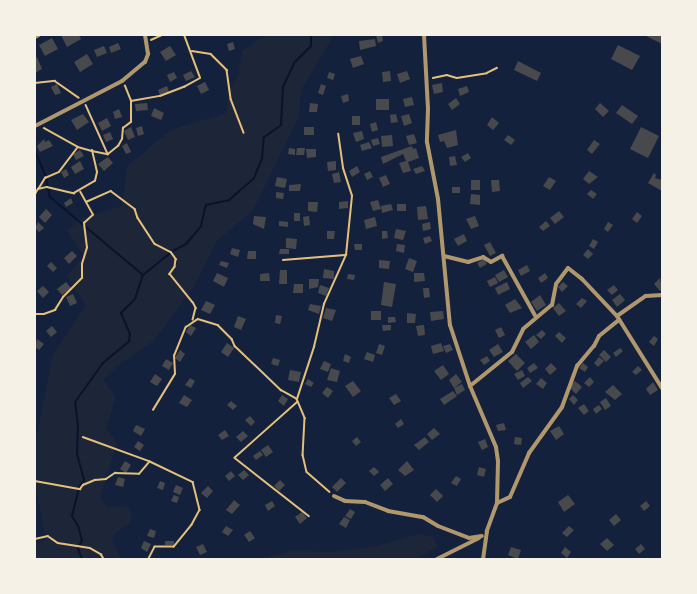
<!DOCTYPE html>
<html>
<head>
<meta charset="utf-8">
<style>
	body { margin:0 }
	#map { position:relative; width:697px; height:594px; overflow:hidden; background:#14213d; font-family:"Space Grotesk",sans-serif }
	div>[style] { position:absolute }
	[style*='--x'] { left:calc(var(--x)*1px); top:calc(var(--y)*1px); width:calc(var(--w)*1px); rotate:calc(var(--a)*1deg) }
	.green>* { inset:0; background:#1d2539 }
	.stream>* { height:2px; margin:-1px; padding:0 1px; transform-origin:1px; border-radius:1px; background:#0b132b }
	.building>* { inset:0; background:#48494c }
	.path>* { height:1.5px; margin:-0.75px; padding:0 0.75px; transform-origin:0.75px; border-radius:0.75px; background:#e5c07b }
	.minor>* { height:4px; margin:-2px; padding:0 2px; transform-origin:2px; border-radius:2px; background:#b1986c }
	span { translate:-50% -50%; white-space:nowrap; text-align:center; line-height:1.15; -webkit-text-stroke:4px #f6f1e7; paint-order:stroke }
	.frame { position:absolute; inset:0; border:36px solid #f6f1e7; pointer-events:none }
</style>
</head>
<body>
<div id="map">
	<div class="green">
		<i style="clip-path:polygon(266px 35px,334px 35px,301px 90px,299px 117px,253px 210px,217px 241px,193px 288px,153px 341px,116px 367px,103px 380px,116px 397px,106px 428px,117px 443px,100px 498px,107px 507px,127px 506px,132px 512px,130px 523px,114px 534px,112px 541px,122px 559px,35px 559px,35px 546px,46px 538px,35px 485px,35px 445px,53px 354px,86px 305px,67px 276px,84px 256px,67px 231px,80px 219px,122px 206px,127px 166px,171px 130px,226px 113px,230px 88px,238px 77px,242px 51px)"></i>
		<i style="clip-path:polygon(419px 534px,434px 537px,438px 547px,414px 559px,260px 559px,292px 551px,335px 552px,380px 545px)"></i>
	</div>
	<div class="stream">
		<i style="--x:35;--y:151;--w:25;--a:67"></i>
		<i style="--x:45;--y:174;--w:24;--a:78"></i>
		<i style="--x:50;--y:197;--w:121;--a:40"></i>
		<i style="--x:82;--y:559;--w:11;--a:-112"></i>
		<i style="--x:78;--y:549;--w:10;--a:-66"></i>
		<i style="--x:82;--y:540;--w:15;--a:-106"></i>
		<i style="--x:78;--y:526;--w:12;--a:-121"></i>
		<i style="--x:72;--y:516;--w:30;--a:-76"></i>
		<i style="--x:79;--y:487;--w:9;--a:-54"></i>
		<i style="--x:84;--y:480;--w:27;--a:-105"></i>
		<i style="--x:77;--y:454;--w:28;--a:-88"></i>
		<i style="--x:78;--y:426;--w:24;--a:-97"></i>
		<i style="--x:75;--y:402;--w:48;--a:-54.3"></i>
		<i style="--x:103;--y:363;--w:34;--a:-40"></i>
		<i style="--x:129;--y:341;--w:7;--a:-82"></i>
		<i style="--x:130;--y:334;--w:23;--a:-113"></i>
		<i style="--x:121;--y:313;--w:20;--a:-45"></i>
		<i style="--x:135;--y:299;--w:25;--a:-72"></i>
		<i style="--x:143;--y:275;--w:36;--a:-39"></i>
		<i style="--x:171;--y:252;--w:17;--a:-28"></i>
		<i style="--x:186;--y:244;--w:23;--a:-50"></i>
		<i style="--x:201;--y:226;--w:22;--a:-77"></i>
		<i style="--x:206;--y:205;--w:24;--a:-12"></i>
		<i style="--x:229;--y:200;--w:33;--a:-41"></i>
		<i style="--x:254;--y:178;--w:22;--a:-68"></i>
		<i style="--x:262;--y:158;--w:21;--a:-85"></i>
		<i style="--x:264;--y:137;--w:21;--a:-35"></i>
		<i style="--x:281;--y:125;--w:38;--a:-87"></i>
		<i style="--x:283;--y:87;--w:26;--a:-65"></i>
		<i style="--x:294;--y:63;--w:24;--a:-45"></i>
		<i style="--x:311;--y:46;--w:11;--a:-90"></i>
	</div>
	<div class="building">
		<i style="clip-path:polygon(61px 35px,79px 35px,81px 39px,67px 47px)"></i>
		<i style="clip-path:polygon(376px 35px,382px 35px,383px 41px,378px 43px)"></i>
		<i style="clip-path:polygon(644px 35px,662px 35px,662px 44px)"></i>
		<i style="clip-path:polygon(52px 38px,58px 49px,45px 56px,39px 45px)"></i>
		<i style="clip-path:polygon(375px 39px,376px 46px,360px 50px,359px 41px)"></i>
		<i style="clip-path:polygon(233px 42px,235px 49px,229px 51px,227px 44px)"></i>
		<i style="clip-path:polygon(118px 43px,121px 49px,111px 53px,109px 47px)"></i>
		<i style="clip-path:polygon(618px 45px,640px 56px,632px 70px,611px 59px)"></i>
		<i style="clip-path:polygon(104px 46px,107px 53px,97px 57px,94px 50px)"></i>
		<i style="clip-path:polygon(170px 46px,176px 55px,166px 61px,160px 52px)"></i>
		<i style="clip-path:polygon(87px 54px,93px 64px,80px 72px,74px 62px)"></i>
		<i style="clip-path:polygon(361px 56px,364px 64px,353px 68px,350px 59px)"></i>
		<i style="clip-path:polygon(37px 57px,42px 69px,35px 73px,35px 58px)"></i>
		<i style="clip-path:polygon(518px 61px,541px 73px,537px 81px,514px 70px)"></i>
		<i style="clip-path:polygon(191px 71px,195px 77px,186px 81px,183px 75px)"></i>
		<i style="clip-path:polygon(390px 71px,391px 81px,383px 82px,382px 72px)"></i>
		<i style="clip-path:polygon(407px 71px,410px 79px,400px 83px,397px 74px)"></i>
		<i style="clip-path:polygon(174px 72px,177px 78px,170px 82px,167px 75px)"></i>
		<i style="clip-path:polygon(329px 72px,335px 74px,333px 80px,327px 78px)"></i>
		<i style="clip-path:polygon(205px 82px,209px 90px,201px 94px,197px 86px)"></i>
		<i style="clip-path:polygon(442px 83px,443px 92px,434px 94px,432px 85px)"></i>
		<i style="clip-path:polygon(57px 84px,61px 93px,55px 95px,51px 87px)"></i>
		<i style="clip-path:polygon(321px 84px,326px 86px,323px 95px,318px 93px)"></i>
		<i style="clip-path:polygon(167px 86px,169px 92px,160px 95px,158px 90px)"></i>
		<i style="clip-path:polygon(467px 86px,469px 92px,460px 96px,458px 89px)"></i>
		<i style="clip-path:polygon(348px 94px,349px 101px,343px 103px,341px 96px)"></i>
		<i style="clip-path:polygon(412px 97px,414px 105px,405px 107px,403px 99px)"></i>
		<i style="clip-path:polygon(456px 98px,460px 104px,452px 110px,448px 104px)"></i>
		<i style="clip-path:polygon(376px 99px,389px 99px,389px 110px,376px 110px)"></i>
		<i style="clip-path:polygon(147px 103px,148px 110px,136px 111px,135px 104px)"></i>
		<i style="clip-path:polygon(310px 103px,318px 104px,317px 112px,309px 112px)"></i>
		<i style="clip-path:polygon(600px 103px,609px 111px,603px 117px,595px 109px)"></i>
		<i style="clip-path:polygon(622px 105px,638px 116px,632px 124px,616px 113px)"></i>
		<i style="clip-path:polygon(154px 108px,164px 113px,161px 120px,151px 116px)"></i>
		<i style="clip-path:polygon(119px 109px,122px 117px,115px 119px,113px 112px)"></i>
		<i style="clip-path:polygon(83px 114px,89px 122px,77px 130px,71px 120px)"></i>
		<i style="clip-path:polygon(396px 114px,398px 122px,391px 123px,390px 115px)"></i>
		<i style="clip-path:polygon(409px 114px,412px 123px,404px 126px,401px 116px)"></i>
		<i style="clip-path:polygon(352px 116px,360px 116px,360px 125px,352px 125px)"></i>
		<i style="clip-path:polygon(492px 117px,499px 123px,493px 130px,487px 125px)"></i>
		<i style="clip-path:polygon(107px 118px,111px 126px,102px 131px,98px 123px)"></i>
		<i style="clip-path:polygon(376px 122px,378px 130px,372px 132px,370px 124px)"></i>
		<i style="clip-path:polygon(142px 126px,144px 134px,138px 136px,136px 128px)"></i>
		<i style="clip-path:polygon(131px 127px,135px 137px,128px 140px,124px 131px)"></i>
		<i style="clip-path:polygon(304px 127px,314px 127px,314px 135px,304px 135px)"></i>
		<i style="clip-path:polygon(641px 127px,659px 136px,648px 158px,630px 149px)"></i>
		<i style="clip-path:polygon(456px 130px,458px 145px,447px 148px,444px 141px,440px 142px,438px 135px)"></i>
		<i style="clip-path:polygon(362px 131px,364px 139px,356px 142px,353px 133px)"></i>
		<i style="clip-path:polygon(110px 132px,113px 139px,106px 142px,103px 135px)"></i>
		<i style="clip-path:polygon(414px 134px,417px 143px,409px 145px,406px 136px)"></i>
		<i style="clip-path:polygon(392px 135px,393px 146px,382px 147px,381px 136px)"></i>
		<i style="clip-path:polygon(508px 135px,515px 140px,511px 145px,504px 140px)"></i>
		<i style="clip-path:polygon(378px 138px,380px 144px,373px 146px,371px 140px)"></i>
		<i style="clip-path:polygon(44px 139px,45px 142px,49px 140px,53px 146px,40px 152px,37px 146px)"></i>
		<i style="clip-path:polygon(594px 140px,600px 144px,592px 154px,587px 150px)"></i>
		<i style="clip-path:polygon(369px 142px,372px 148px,362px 151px,360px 145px)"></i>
		<i style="clip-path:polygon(127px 143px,131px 152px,126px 154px,122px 146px)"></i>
		<i style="clip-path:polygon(412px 146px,413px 149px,416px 148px,419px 158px,408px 162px,411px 171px,403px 173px,399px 163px,406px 161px,403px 154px,383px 164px,381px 157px)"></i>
		<i style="clip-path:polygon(289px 148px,295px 149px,295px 155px,288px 154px)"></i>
		<i style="clip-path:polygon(297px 148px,305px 148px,304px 155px,296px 155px)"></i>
		<i style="clip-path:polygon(306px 149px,316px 149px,316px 157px,307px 158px)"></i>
		<i style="clip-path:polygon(80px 150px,84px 156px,76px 160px,73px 154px)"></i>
		<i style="clip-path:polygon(468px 153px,471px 158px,465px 162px,461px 157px)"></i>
		<i style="clip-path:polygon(455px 156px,457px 165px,450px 166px,449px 157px)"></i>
		<i style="clip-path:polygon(108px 157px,113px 163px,104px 171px,98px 164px)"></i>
		<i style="clip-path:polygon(80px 161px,84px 169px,75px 174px,71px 167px)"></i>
		<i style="clip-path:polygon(336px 161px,336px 170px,328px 171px,327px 162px)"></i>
		<i style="clip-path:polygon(357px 166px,360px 172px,352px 177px,349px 171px)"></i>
		<i style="clip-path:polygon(422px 166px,425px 171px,416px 174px,413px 169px)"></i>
		<i style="clip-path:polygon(66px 169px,69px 175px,64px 178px,61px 172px)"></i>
		<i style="clip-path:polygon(370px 171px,373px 177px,367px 180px,364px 174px)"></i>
		<i style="clip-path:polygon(589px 171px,598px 177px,589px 184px,583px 179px)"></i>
		<i style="clip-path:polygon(339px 172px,341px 182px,334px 183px,332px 174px)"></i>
		<i style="clip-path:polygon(654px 173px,656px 175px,655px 178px,662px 180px,662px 191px,648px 183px)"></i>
		<i style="clip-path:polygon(386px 175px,390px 184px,383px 187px,379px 178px)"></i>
		<i style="clip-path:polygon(277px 177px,287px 179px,285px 188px,275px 186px)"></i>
		<i style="clip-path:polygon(549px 177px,556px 181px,550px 190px,543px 186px)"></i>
		<i style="clip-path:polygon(471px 180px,480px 180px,480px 190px,471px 190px)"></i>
		<i style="clip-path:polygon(491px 180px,499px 180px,500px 191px,492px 192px)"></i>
		<i style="clip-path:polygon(301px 184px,300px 191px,289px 191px,289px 185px)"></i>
		<i style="clip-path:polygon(452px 187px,460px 187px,460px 193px,452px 193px)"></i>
		<i style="clip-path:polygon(591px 190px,597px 194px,593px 199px,587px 194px)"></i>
		<i style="clip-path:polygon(276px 192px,284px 193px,283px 199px,276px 198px)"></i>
		<i style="clip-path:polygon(471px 194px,480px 195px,480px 205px,470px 204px)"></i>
		<i style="clip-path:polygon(71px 198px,73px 203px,66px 207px,64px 203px)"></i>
		<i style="clip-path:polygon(378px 200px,381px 209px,373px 211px,370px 202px)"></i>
		<i style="clip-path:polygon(348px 201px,348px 208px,339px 209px,339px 202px)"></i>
		<i style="clip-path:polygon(308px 202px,318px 202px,317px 212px,308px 211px)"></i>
		<i style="clip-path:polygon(391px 204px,393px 210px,382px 213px,381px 206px)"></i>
		<i style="clip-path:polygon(397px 204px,406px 204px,406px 211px,397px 211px)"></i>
		<i style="clip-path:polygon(426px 206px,428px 219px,418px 220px,417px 207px)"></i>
		<i style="clip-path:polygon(46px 209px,52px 215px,45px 223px,39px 217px)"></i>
		<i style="clip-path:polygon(559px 211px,564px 217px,555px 224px,550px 218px)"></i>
		<i style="clip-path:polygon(637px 212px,642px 216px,637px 223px,632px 219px)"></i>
		<i style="clip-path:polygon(294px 213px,300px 213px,300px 221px,294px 221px)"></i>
		<i style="clip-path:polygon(254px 216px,266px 217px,264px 229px,253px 224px)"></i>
		<i style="clip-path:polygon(309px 216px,310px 225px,304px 226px,303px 217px)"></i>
		<i style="clip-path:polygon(475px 216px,479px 226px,471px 229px,466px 219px)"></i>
		<i style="clip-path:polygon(375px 217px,377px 226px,366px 229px,364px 220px)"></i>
		<i style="clip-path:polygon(279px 221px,288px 222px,288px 227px,279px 226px)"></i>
		<i style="clip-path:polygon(546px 221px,550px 226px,543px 231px,539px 227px)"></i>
		<i style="clip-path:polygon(38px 222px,44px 228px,39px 232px,35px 228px)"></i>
		<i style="clip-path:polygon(430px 222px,431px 229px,423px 231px,422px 224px)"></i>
		<i style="clip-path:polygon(608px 222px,613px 225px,608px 232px,604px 229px)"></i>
		<i style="clip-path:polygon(396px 229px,406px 231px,403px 240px,394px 238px)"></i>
		<i style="clip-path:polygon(327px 231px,335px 231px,334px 239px,327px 239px)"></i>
		<i style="clip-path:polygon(382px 231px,387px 231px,388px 238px,382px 239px)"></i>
		<i style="clip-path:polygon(464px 234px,467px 241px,458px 246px,454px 239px)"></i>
		<i style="clip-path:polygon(430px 236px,432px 241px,425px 244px,423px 238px)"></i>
		<i style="clip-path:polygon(286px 238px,297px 239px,296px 249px,286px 248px)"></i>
		<i style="clip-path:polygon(593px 239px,598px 242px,594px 249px,589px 246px)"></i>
		<i style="clip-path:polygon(490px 242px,496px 253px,490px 256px,484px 245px)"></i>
		<i style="clip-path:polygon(354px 244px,362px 244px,362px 250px,355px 250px)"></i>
		<i style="clip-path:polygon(397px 244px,405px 245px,404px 253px,396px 251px)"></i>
		<i style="clip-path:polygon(232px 248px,240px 250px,238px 257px,230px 254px)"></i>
		<i style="clip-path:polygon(280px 249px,289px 249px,289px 254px,279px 254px)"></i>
		<i style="clip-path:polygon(588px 249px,593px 254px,588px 259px,583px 255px)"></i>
		<i style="clip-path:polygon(72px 251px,77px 256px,69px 264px,64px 258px)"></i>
		<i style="clip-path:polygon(248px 251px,256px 251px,256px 259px,247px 259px)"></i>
		<i style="clip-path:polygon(409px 258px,417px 261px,413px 272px,405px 269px)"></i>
		<i style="clip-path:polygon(484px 259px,487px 264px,480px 268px,477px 263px)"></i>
		<i style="clip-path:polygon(379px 260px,390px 261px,389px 269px,379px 268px)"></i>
		<i style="clip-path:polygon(221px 261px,229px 263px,227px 268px,219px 265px)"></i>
		<i style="clip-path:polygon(51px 262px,57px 268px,53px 272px,47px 266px)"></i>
		<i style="clip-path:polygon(527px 265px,530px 271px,521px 276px,518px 270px)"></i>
		<i style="clip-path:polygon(324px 269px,334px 271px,334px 279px,323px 278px)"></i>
		<i style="clip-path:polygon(280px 270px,287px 270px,287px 284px,279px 284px)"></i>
		<i style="clip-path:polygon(504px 270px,508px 277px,499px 282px,495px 275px)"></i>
		<i style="clip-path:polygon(217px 273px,228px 278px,224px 287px,213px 281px)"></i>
		<i style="clip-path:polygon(269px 273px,270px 281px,260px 281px,260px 274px)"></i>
		<i style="clip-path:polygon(414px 273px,424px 273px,425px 281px,414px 282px)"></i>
		<i style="clip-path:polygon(545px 273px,548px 278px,541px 283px,538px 278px)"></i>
		<i style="clip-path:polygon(348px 274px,355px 275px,354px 280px,347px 279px)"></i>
		<i style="clip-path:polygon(495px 277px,498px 283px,490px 287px,487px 281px)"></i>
		<i style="clip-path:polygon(660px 278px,662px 289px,660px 291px,654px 284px)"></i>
		<i style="clip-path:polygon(309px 279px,319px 279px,318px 287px,309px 289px)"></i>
		<i style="clip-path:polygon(66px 282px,71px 288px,62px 295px,57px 289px)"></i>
		<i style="clip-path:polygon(384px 282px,396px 284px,392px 307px,381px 305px)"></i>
		<i style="clip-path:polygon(507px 282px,510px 289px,498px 295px,495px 288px)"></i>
		<i style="clip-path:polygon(563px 282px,568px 286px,562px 292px,558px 287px)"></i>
		<i style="clip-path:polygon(294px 284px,303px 284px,303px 293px,293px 293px)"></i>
		<i style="clip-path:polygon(320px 285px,329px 288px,326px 296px,318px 293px)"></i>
		<i style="clip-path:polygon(614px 285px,618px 290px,612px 295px,607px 290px)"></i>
		<i style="clip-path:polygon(43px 286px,49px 292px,43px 298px,37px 291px)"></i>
		<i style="clip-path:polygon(423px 288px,429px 288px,430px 297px,424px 298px)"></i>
		<i style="clip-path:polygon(73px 294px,77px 303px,70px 306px,66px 297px)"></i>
		<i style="clip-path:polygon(620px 294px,625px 300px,617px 307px,612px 300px)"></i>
		<i style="clip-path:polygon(540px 295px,546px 305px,537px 311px,531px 302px)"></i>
		<i style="clip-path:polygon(582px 298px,587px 301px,581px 308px,576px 304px)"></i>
		<i style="clip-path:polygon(515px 299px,522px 308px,510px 313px,505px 305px)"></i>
		<i style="clip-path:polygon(206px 301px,215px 305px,210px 314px,201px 310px)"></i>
		<i style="clip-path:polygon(559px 303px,566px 311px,559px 316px,553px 308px)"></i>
		<i style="clip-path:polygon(310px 304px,321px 306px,319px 314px,308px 310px)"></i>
		<i style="clip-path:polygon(326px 308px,336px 310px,332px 321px,323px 318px)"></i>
		<i style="clip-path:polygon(371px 311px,381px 311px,381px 320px,371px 320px)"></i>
		<i style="clip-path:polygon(443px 311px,444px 319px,431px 321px,430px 312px)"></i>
		<i style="clip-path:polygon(407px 313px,416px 314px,415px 323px,407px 323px)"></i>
		<i style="clip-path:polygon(276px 315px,282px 316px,280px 324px,275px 323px)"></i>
		<i style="clip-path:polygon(238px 316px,246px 319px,241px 330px,234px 327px)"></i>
		<i style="clip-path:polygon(388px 317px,395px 317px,396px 322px,388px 323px)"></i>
		<i style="clip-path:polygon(190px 325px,196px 328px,191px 336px,186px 332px)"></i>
		<i style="clip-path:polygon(382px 325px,391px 325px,391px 330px,383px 331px)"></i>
		<i style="clip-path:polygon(424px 325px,425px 335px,418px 336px,416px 326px)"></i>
		<i style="clip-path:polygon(52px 326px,57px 332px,51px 337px,46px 331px)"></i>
		<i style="clip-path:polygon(501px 327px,505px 335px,499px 338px,495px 330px)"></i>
		<i style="clip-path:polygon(542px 330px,546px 334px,541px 339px,536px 335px)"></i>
		<i style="clip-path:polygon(559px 332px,566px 338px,562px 343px,555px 336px)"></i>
		<i style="clip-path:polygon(534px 335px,539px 342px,531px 349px,525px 342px)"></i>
		<i style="clip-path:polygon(654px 336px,658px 339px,654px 346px,649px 342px)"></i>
		<i style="clip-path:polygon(37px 339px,44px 344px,39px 350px,35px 347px)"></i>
		<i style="clip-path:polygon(227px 343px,234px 348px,228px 357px,221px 352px)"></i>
		<i style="clip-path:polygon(441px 343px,444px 351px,433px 354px,431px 346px)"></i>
		<i style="clip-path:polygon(379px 344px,385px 346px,382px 355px,376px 353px)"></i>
		<i style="clip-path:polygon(450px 344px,453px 350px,446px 353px,443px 346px)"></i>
		<i style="clip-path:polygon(498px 344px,503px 352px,494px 357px,489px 350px)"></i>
		<i style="clip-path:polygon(620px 348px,623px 351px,616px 357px,613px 353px)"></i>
		<i style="clip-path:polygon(180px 350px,185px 354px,180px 362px,175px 358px)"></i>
		<i style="clip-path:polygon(604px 350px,611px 357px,606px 362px,599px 355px)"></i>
		<i style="clip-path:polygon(367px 352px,375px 355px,373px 362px,364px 359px)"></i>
		<i style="clip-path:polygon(345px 354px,351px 357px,349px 363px,343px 361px)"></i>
		<i style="clip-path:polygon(516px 354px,525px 363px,517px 371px,508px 361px)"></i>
		<i style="clip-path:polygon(487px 356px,490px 361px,484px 365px,480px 360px)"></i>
		<i style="clip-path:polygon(599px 357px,604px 361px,598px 367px,594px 363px)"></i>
		<i style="clip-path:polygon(273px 358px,280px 360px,278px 366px,271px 364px)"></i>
		<i style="clip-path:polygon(166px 359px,173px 363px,169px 370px,162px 366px)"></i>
		<i style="clip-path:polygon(324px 361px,331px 364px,328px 372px,320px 369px)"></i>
		<i style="clip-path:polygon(534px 363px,538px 368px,530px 373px,527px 368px)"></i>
		<i style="clip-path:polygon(551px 363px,557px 369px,550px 375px,545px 369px)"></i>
		<i style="clip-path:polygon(583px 363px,588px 367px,585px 372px,579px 368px)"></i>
		<i style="clip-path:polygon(443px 365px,449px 374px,441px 380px,434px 371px)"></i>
		<i style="clip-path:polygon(638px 366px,642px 370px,636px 375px,632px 372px)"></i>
		<i style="clip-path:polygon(331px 368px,340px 371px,337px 382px,327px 380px)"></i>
		<i style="clip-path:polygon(290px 370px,301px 372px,299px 382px,288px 380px)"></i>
		<i style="clip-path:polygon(522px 370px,525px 376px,518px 380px,514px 374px)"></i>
		<i style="clip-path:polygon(155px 374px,162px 379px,157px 386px,150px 382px)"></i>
		<i style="clip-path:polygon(456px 374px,462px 382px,454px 388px,449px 380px)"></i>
		<i style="clip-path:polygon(528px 377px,532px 381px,523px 388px,520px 383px)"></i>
		<i style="clip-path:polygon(590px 377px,594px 382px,589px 387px,584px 383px)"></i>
		<i style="clip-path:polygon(190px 378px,195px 381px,191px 388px,185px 385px)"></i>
		<i style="clip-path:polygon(541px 378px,547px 383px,543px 389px,536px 384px)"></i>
		<i style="clip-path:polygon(308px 379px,314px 383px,311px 387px,305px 384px)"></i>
		<i style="clip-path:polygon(353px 381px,361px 391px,353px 397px,345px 386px)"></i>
		<i style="clip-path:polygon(575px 381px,582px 387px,576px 394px,569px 387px)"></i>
		<i style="clip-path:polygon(653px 382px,658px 390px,650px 395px,646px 389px)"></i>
		<i style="clip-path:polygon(462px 384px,465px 390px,457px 395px,454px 388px)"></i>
		<i style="clip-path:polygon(613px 385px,622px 394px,615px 400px,605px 392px)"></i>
		<i style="clip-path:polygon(327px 387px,333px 391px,328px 398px,322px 393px)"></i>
		<i style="clip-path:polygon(453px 391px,457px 396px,444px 405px,440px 399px)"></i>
		<i style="clip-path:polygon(396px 394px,401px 401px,394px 405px,389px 398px)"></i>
		<i style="clip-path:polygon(184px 395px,192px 400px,187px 407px,179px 403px)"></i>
		<i style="clip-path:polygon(282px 395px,288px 399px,284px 406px,278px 401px)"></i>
		<i style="clip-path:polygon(573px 395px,578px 400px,574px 405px,569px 399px)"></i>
		<i style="clip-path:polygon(606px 398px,611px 406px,605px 410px,600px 402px)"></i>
		<i style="clip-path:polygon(231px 401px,237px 406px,233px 410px,227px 405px)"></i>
		<i style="clip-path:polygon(584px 404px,589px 411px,584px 415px,578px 408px)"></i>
		<i style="clip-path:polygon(599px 405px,602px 409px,596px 414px,593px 409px)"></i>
		<i style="clip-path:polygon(250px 416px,255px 422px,251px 426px,245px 420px)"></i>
		<i style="clip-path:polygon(401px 419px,404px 424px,398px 428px,395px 424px)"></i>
		<i style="clip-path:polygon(504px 423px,506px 430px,498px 431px,496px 425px)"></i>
		<i style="clip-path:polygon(136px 425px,145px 429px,141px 436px,133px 431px)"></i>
		<i style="clip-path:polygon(559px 426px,564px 434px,556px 440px,550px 431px)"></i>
		<i style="clip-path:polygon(434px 428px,440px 434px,432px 440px,427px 434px)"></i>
		<i style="clip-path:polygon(225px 430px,229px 436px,222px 440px,218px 435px)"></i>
		<i style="clip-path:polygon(243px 431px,248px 436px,241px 442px,236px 437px)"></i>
		<i style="clip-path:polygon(357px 437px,361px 442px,356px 446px,352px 441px)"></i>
		<i style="clip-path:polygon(425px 437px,429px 442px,419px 450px,414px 445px)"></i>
		<i style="clip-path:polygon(515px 437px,522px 438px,521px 445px,514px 444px)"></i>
		<i style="clip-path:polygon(485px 439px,488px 447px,482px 450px,478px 442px)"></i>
		<i style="clip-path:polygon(138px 441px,144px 445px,140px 451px,134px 447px)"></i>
		<i style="clip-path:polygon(268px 445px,273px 452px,266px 457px,261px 450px)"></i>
		<i style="clip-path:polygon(260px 451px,263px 455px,256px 460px,253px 456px)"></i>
		<i style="clip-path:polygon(125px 461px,131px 465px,126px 473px,120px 469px)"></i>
		<i style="clip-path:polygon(407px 461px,414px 470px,405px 476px,398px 470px)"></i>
		<i style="clip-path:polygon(374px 467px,379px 472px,374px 476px,369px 471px)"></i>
		<i style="clip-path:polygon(479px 467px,486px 469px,484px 477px,477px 475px)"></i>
		<i style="clip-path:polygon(244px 470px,249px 475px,243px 480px,238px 475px)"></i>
		<i style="clip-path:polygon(231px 471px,235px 476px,229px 481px,225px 476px)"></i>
		<i style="clip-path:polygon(456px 476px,461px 479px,457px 486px,451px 483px)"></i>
		<i style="clip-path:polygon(118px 477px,125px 479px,123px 487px,115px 485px)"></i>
		<i style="clip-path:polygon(341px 478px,346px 483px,337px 492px,332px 487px)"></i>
		<i style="clip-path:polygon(388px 478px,393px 484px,385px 491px,380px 485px)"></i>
		<i style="clip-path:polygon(280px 480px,285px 485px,279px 491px,274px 486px)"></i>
		<i style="clip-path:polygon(160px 481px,165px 483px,163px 490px,157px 488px)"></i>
		<i style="clip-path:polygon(176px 485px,183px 488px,180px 495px,173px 492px)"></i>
		<i style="clip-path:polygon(208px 486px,213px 491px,207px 498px,201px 493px)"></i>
		<i style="clip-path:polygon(436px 489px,443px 496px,437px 502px,430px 495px)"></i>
		<i style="clip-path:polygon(174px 495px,179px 497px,177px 503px,171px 501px)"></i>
		<i style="clip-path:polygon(568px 495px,575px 504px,564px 512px,558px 502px)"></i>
		<i style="clip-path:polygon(234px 500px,240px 505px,232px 514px,226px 510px)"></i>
		<i style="clip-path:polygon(272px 501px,275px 506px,268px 511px,265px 505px)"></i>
		<i style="clip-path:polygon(646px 501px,650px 506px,644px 511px,640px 506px)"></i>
		<i style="clip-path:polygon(350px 509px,355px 512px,351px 519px,345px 516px)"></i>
		<i style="clip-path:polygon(302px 512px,307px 518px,300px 524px,295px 517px)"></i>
		<i style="clip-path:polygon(616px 514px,621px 520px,614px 526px,609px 520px)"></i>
		<i style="clip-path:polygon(344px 517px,350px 520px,346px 528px,339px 524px)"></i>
		<i style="clip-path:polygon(226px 526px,233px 530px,228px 536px,222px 532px)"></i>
		<i style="clip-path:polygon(569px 526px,574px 530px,567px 537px,562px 533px)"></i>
		<i style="clip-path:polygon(150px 529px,156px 531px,154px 538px,147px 536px)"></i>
		<i style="clip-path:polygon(250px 531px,255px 538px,249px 542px,244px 535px)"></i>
		<i style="clip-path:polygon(607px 538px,614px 545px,607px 551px,600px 544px)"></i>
		<i style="clip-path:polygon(144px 541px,151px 544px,147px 552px,141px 548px)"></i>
		<i style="clip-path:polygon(165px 541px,174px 541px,174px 545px,165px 545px)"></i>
		<i style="clip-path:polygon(203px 544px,207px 552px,200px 555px,196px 547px)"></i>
		<i style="clip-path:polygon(641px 544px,645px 549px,639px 554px,635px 549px)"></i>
		<i style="clip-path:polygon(511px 547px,521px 550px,518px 559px,508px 555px)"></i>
		<i style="clip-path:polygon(565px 547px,571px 552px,567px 558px,561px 553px)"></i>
	</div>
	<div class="path">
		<i style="--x:151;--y:40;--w:12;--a:-24"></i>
		<i style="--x:192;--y:51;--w:19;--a:9"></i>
		<i style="--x:211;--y:54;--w:23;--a:45"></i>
		<i style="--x:227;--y:70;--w:29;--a:82"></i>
		<i style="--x:231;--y:99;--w:36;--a:69"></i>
		<i style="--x:433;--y:78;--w:14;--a:-12"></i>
		<i style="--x:447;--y:75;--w:10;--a:17"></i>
		<i style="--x:457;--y:78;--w:30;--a:-9"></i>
		<i style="--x:487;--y:73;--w:11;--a:-27"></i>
		<i style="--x:35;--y:83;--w:20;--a:-6"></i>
		<i style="--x:55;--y:81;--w:29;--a:35"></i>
		<i style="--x:131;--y:101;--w:29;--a:-10"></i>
		<i style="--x:160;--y:96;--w:26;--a:-21"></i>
		<i style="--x:184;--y:87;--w:18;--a:-29"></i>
		<i style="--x:200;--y:78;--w:46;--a:-110.4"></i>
		<i style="--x:86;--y:105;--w:54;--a:65.8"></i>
		<i style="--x:44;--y:128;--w:39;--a:29"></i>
		<i style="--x:78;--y:147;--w:15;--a:16"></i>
		<i style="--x:39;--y:188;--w:12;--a:-59"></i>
		<i style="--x:45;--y:178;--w:15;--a:-23"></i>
		<i style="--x:59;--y:172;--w:31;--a:-53"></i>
		<i style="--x:35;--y:194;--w:6;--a:-59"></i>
		<i style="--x:38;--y:189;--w:9;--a:-13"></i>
		<i style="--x:47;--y:187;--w:28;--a:13"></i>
		<i style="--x:74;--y:193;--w:24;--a:-30"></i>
		<i style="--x:95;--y:181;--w:9;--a:-77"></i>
		<i style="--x:97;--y:172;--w:22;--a:-103"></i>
		<i style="--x:92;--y:151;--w:16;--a:11"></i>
		<i style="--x:108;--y:154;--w:13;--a:-39"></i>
		<i style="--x:118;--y:146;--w:8;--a:-60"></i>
		<i style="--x:122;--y:139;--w:11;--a:-85"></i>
		<i style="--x:123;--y:128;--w:10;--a:-37"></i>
		<i style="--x:131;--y:122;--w:21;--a:-90"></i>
		<i style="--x:131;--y:101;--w:16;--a:-112"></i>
		<i style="--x:86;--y:202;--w:27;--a:-24"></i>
		<i style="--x:111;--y:191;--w:30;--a:37"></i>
		<i style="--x:135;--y:209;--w:9;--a:72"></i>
		<i style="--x:138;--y:218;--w:31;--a:57"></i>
		<i style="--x:155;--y:244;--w:18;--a:27"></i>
		<i style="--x:171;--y:252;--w:9;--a:54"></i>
		<i style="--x:176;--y:259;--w:8;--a:97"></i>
		<i style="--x:175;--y:267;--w:9;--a:126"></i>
		<i style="--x:170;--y:274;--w:36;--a:51"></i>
		<i style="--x:193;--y:302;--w:7;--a:63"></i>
		<i style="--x:196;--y:308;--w:12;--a:104"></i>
		<i style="--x:283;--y:260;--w:62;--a:-4.6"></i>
		<i style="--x:35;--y:314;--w:9;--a:0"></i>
		<i style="--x:44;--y:314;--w:12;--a:-20"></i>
		<i style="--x:55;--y:310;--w:15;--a:-58"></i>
		<i style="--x:63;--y:297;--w:27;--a:-45"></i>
		<i style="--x:82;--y:278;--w:14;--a:-90"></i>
		<i style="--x:82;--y:264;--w:17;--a:-73"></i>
		<i style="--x:87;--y:248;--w:25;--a:-97"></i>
		<i style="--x:84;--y:223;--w:12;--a:-42"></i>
		<i style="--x:93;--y:215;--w:26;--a:-119"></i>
		<i style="--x:297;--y:399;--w:55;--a:-71.9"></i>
		<i style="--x:314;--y:347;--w:44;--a:-76.9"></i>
		<i style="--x:324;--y:304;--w:54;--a:-65.8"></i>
		<i style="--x:346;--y:255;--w:59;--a:-84.2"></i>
		<i style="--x:352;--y:196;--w:29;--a:-108"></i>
		<i style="--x:343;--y:168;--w:34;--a:-98"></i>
		<i style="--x:298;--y:402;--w:84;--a:138.4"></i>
		<i style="--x:235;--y:458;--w:94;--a:38.1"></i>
		<i style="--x:153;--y:410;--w:42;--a:-58.6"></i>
		<i style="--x:175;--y:374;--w:18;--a:-93"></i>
		<i style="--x:174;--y:356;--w:31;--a:-68"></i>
		<i style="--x:186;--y:327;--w:14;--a:-34"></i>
		<i style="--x:198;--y:319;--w:21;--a:17"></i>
		<i style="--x:218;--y:325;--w:20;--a:45"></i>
		<i style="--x:232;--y:339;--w:8;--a:67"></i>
		<i style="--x:235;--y:346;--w:64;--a:43.7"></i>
		<i style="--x:281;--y:390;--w:18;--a:29"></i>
		<i style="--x:297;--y:399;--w:21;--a:67"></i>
		<i style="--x:305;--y:418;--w:37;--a:93"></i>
		<i style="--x:303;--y:455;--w:17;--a:77"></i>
		<i style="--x:307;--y:472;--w:30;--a:41"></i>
		<i style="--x:83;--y:437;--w:70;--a:20"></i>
		<i style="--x:149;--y:461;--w:49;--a:25.5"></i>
		<i style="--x:193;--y:482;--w:29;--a:76"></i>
		<i style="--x:200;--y:510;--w:17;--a:118"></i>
		<i style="--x:192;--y:525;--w:28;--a:129"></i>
		<i style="--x:174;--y:547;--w:19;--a:180"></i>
		<i style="--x:155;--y:547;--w:13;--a:117"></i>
		<i style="--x:35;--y:481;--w:46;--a:10.1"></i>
		<i style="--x:80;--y:489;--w:5;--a:-53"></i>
		<i style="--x:83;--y:485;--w:13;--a:-23"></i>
		<i style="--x:95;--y:480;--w:11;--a:-5"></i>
		<i style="--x:106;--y:479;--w:11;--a:-34"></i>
		<i style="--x:115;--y:473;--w:24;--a:2"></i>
		<i style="--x:139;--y:474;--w:16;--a:-50"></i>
		<i style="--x:35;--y:539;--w:13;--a:-13"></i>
		<i style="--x:48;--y:536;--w:12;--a:35"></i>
		<i style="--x:58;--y:543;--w:32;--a:9"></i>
		<i style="--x:90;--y:548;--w:13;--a:29"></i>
		<i style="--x:101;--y:554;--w:6;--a:59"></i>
	</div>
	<div class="minor">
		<i style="--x:424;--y:35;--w:74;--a:86.9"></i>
		<i style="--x:428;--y:109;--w:33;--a:92"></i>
		<i style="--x:427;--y:142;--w:58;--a:79.1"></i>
		<i style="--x:438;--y:199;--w:127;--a:84.6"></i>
		<i style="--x:450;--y:325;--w:64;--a:71.8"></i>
		<i style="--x:470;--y:386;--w:66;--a:66.9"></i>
		<i style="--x:496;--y:447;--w:14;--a:82"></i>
		<i style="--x:498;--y:461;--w:42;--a:91.4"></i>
		<i style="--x:497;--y:503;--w:30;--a:110"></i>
		<i style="--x:487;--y:531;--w:28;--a:98"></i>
		<i style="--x:35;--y:37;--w:4;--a:-27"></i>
		<i style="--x:35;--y:126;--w:98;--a:-27.3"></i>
		<i style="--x:122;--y:81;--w:30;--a:-40"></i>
		<i style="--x:145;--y:62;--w:9;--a:-69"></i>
		<i style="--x:148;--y:54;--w:19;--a:-99"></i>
		<i style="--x:444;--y:256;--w:25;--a:14"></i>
		<i style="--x:468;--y:262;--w:16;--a:-18"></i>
		<i style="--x:483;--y:257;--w:9;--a:32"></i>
		<i style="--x:491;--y:262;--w:13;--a:-29"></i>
		<i style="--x:502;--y:256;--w:70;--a:60.9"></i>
		<i style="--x:617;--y:316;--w:35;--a:-35"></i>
		<i style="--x:646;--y:296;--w:16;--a:-4"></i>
		<i style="--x:470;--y:386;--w:54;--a:-39"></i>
		<i style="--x:512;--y:352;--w:25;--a:-64"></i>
		<i style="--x:523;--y:329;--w:38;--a:-40"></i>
		<i style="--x:552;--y:305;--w:21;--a:-79"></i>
		<i style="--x:556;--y:284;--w:20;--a:-53"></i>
		<i style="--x:568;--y:268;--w:18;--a:38"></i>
		<i style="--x:582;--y:279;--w:51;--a:46.6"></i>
		<i style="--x:617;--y:316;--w:85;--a:58"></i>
		<i style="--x:334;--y:496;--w:12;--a:24"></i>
		<i style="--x:345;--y:501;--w:20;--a:3"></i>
		<i style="--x:365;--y:502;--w:25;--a:21"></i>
		<i style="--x:388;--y:511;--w:36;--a:10"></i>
		<i style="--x:423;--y:517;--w:17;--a:31"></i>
		<i style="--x:438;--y:526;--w:33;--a:21"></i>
		<i style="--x:469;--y:538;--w:13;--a:-9"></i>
		<i style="--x:497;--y:503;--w:14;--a:-25"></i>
		<i style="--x:510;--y:497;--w:48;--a:-66.6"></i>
		<i style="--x:529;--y:453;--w:57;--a:-54.3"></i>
		<i style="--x:562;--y:407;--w:44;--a:-69.9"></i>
		<i style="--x:577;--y:366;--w:26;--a:-50"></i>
		<i style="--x:594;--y:346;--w:11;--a:-63"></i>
		<i style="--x:599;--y:336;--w:26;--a:-39"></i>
		<i style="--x:437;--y:559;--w:47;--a:-26.6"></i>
	</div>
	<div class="frame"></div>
</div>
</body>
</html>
